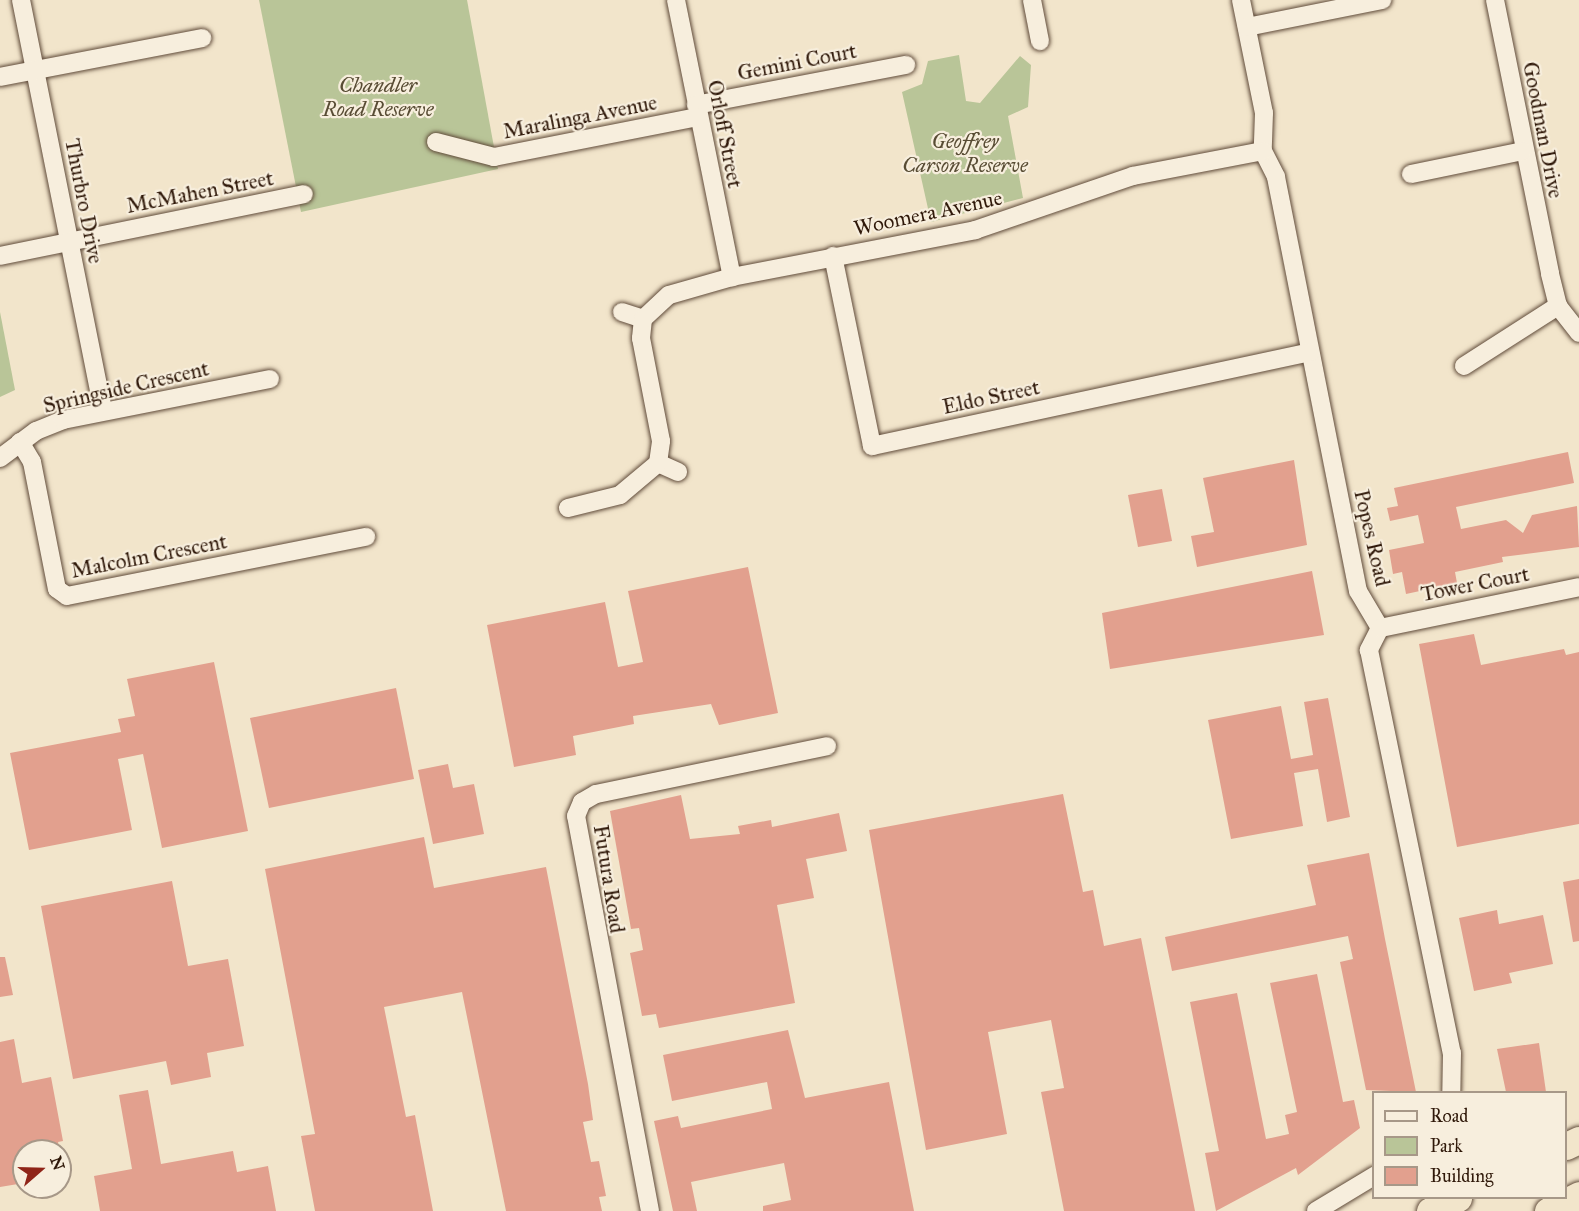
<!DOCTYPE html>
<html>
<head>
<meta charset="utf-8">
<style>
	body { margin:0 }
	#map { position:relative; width:1579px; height:1211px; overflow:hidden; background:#f2e5cb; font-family:"IM FELL Great Primer",serif }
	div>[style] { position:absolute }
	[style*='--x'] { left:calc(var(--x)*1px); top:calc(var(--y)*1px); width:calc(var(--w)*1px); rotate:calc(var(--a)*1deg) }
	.green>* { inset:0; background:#b9c598 }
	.building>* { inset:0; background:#e2a08e }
	.roads { filter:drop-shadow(0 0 2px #604b3a) drop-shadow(0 0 2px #604b3a) }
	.minor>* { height:18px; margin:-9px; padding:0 9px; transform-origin:9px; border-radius:9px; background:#f7eedd }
	.highway>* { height:27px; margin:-13.5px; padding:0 13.5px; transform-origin:13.5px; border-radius:13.5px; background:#f2e5cb }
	span { translate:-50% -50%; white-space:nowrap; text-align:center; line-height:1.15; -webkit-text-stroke:4.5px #f7eedd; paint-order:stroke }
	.street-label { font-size:21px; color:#2f1809 }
	.park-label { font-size:21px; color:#584c34; font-style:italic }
	.legend { position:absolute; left:1372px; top:1091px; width:195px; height:108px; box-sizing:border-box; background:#f7eedd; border:2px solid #a79888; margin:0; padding:8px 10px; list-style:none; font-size:18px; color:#2f1809 }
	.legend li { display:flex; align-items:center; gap:12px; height:30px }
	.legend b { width:30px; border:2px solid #a79888 }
	.north { position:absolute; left:12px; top:1139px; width:60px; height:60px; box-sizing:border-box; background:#f7eedd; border:2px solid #a79888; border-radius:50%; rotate:70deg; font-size:16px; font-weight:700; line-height:24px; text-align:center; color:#2f1809 }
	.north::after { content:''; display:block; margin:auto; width:21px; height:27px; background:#8f2418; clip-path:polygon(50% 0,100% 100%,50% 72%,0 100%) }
</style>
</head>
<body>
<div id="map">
	<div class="green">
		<i style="clip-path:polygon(259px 0,467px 0,498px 169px,301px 212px)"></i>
		<i style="clip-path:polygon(959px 55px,966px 101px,980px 103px,1020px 56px,1031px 65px,1028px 107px,1008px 116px,1023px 198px,931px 222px,902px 92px,922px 84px,928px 61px)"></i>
		<i style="clip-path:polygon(0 312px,15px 390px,0 397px)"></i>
	</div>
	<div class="building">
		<i style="clip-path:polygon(1568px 452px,1574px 483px,1456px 507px,1461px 529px,1506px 520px,1523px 533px,1532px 515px,1577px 506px,1579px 547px,1502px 557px,1503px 562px,1455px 572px,1457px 583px,1406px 594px,1402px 572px,1393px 574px,1389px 550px,1424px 543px,1418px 515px,1390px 521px,1387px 508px,1398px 506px,1394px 488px)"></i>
		<i style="clip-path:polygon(1294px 460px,1307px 545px,1197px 567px,1191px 536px,1214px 532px,1203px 478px)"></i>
		<i style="clip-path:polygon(1162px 489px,1172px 541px,1138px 547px,1128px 495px)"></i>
		<i style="clip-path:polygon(748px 567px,778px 713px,719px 725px,711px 704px,633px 716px,634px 724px,573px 736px,576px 755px,514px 767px,487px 625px,605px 602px,618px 667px,643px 662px,628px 591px)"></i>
		<i style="clip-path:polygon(1312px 571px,1324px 635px,1110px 669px,1102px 613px)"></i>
		<i style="clip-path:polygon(1474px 634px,1481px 665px,1564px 649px,1566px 655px,1579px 652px,1579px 824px,1457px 847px,1419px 644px)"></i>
		<i style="clip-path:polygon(214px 662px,248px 831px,162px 848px,143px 754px,118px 759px,132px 830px,29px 850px,10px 753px,121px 732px,118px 719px,135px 716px,127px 679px)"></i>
		<i style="clip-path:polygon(396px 688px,414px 779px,269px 808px,250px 718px)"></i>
		<i style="clip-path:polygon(1328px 698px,1350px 817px,1327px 822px,1318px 769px,1294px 773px,1303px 826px,1231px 839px,1208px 720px,1281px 706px,1291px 759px,1313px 755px,1304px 702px)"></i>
		<i style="clip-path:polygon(448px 764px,453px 788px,474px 784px,484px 834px,433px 844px,418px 770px)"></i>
		<i style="clip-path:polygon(1063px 794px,1083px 892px,1093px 890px,1104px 946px,1141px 938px,1195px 1211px,1064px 1211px,1041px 1092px,1064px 1088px,1051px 1020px,988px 1032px,1007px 1134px,926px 1150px,869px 830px)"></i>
		<i style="clip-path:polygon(681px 795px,690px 839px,740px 834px,738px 826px,771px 820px,772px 827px,839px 813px,847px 851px,806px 859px,814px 898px,777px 905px,795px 1003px,659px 1028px,656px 1014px,642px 1016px,630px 953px,643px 950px,639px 928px,631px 929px,610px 811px)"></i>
		<i style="clip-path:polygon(424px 837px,434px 888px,546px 867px,588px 1084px,593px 1120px,583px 1122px,591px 1162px,599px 1161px,606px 1196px,599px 1197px,602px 1211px,506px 1211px,462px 992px,384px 1007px,406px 1117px,415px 1115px,433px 1211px,315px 1211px,301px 1136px,315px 1134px,265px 869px)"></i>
		<i style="clip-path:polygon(1369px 853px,1385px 939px,1416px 1092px,1366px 1090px,1340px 962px,1353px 959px,1348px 936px,1172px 971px,1165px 937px,1316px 905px,1307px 865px)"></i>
		<i style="clip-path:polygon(1579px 879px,1579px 941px,1573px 942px,1563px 882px)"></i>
		<i style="clip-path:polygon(172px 881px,188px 966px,228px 959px,244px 1046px,207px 1053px,211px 1077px,171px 1085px,166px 1061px,73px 1079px,41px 906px)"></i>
		<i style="clip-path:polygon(1497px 910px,1499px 924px,1543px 915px,1553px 964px,1509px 973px,1512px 983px,1474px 991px,1459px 918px)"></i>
		<i style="clip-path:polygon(0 957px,5px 957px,13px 995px,0 997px)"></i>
		<i style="clip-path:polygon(1317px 974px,1343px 1102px,1354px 1100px,1360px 1128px,1298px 1175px,1296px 1168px,1216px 1211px,1205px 1153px,1219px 1151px,1190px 1002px,1237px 993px,1266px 1139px,1289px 1134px,1285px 1115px,1297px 1112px,1270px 983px)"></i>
		<i style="clip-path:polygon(788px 1030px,805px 1098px,889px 1082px,914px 1211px,763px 1211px,763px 1206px,791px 1200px,784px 1163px,691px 1182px,697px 1211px,673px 1211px,654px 1121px,678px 1116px,681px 1128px,772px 1109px,767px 1082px,672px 1101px,663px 1055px)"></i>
		<i style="clip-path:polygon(14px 1039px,22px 1083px,51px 1077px,63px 1141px,58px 1142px,60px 1151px,24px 1151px,24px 1183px,0 1187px,0 1042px)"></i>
		<i style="clip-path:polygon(1539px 1043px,1546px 1092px,1506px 1092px,1497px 1049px)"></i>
		<i style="clip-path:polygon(148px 1090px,161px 1164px,233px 1151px,237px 1172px,268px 1166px,276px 1211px,100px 1211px,94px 1176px,132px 1169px,119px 1095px)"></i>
	</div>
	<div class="roads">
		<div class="minor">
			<i style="--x:21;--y:0;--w:419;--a:78.7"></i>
			<i style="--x:676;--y:0;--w:283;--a:78.6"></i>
			<i style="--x:1032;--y:0;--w:42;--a:79"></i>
			<i style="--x:1241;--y:0;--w:115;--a:78.5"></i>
			<i style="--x:1264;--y:113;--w:38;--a:92"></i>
			<i style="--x:1263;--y:151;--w:29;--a:63"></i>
			<i style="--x:1276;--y:177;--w:422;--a:78.8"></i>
			<i style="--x:1358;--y:591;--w:43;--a:59.3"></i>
			<i style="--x:1380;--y:628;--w:25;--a:117"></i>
			<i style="--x:1369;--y:650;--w:411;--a:78.4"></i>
			<i style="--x:1452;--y:1053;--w:39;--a:91"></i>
			<i style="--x:1495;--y:0;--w:279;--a:78.6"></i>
			<i style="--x:1550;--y:274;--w:33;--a:76"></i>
			<i style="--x:1558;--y:306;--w:34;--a:52"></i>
			<i style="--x:1247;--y:27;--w:138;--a:-11.3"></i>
			<i style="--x:0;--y:77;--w:206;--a:-10.9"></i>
			<i style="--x:696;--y:105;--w:214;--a:-10.8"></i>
			<i style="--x:436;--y:142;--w:60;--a:14.5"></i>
			<i style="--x:494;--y:157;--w:208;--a:-11.1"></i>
			<i style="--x:1411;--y:174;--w:114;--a:-11.6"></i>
			<i style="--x:0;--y:256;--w:310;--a:-11.5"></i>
			<i style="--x:833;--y:256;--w:194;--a:78.4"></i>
			<i style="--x:872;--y:446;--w:448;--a:-12.1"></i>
			<i style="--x:622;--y:312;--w:22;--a:18"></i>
			<i style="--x:1464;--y:366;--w:112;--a:-32.6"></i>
			<i style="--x:20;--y:442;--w:23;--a:59"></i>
			<i style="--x:32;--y:462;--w:129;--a:78.9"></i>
			<i style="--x:57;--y:589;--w:12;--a:35"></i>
			<i style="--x:67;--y:596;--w:305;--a:-11.2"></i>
			<i style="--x:0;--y:458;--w:45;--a:-36.9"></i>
			<i style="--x:36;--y:431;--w:29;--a:-22"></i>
			<i style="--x:63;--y:420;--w:211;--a:-11.2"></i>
			<i style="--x:658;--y:463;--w:22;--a:24"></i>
			<i style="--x:568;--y:508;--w:54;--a:-14"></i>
			<i style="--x:620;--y:495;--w:50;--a:-40.1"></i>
			<i style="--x:658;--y:463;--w:22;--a:-82"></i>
			<i style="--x:661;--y:441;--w:105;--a:-101"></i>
			<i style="--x:641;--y:338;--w:19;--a:-84"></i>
			<i style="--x:643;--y:319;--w:35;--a:-43"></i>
			<i style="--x:669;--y:295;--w:66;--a:-15.9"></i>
			<i style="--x:732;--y:277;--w:248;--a:-10.9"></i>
			<i style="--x:975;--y:230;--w:167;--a:-18.9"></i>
			<i style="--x:1133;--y:176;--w:132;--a:-10.9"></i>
			<i style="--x:1380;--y:628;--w:203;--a:-11.6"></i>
			<i style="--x:650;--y:1211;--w:402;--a:-100.6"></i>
			<i style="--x:576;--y:816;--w:15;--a:-67"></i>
			<i style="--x:582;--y:802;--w:16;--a:-30"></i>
			<i style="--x:596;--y:794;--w:236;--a:-11.7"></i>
			<i style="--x:1316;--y:1211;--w:68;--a:-31.1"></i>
		</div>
		<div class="highway">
			<i style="--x:1566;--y:1146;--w:14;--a:-25"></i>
			<i style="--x:1430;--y:1211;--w:31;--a:-25"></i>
			<i style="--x:1548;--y:1211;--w:35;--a:-27"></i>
		</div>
	</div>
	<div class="street-label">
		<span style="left:797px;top:62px;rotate:-11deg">Gemini Court</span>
		<span style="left:580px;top:117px;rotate:-11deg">Maralinga Avenue</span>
		<span style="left:1543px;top:130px;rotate:79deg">Goodman Drive</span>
		<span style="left:725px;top:134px;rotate:79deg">Orloff Street</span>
		<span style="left:200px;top:192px;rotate:-11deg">McMahen Street</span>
		<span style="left:84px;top:201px;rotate:79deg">Thurbro Drive</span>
		<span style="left:928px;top:213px;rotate:-12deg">Woomera Avenue</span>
		<span style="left:126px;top:387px;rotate:-13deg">Springside Crescent</span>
		<span style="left:991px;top:397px;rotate:-12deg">Eldo Street</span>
		<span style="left:1372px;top:538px;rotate:77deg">Popes Road</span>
		<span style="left:149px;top:556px;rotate:-11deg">Malcolm Crescent</span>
		<span style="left:1475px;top:584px;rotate:-11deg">Tower Court</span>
		<span style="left:609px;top:879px;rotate:81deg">Futura Road</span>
	</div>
	<div class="park-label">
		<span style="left:378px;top:97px">Chandler<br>Road Reserve</span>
		<span style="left:965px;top:153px">Geoffrey<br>Carson Reserve</span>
	</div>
	<ul class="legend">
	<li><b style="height:8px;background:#f7eedd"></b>Road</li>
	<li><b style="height:16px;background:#b9c598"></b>Park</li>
	<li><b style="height:16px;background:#e2a08e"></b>Building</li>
	</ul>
	<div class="north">N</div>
</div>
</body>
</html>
